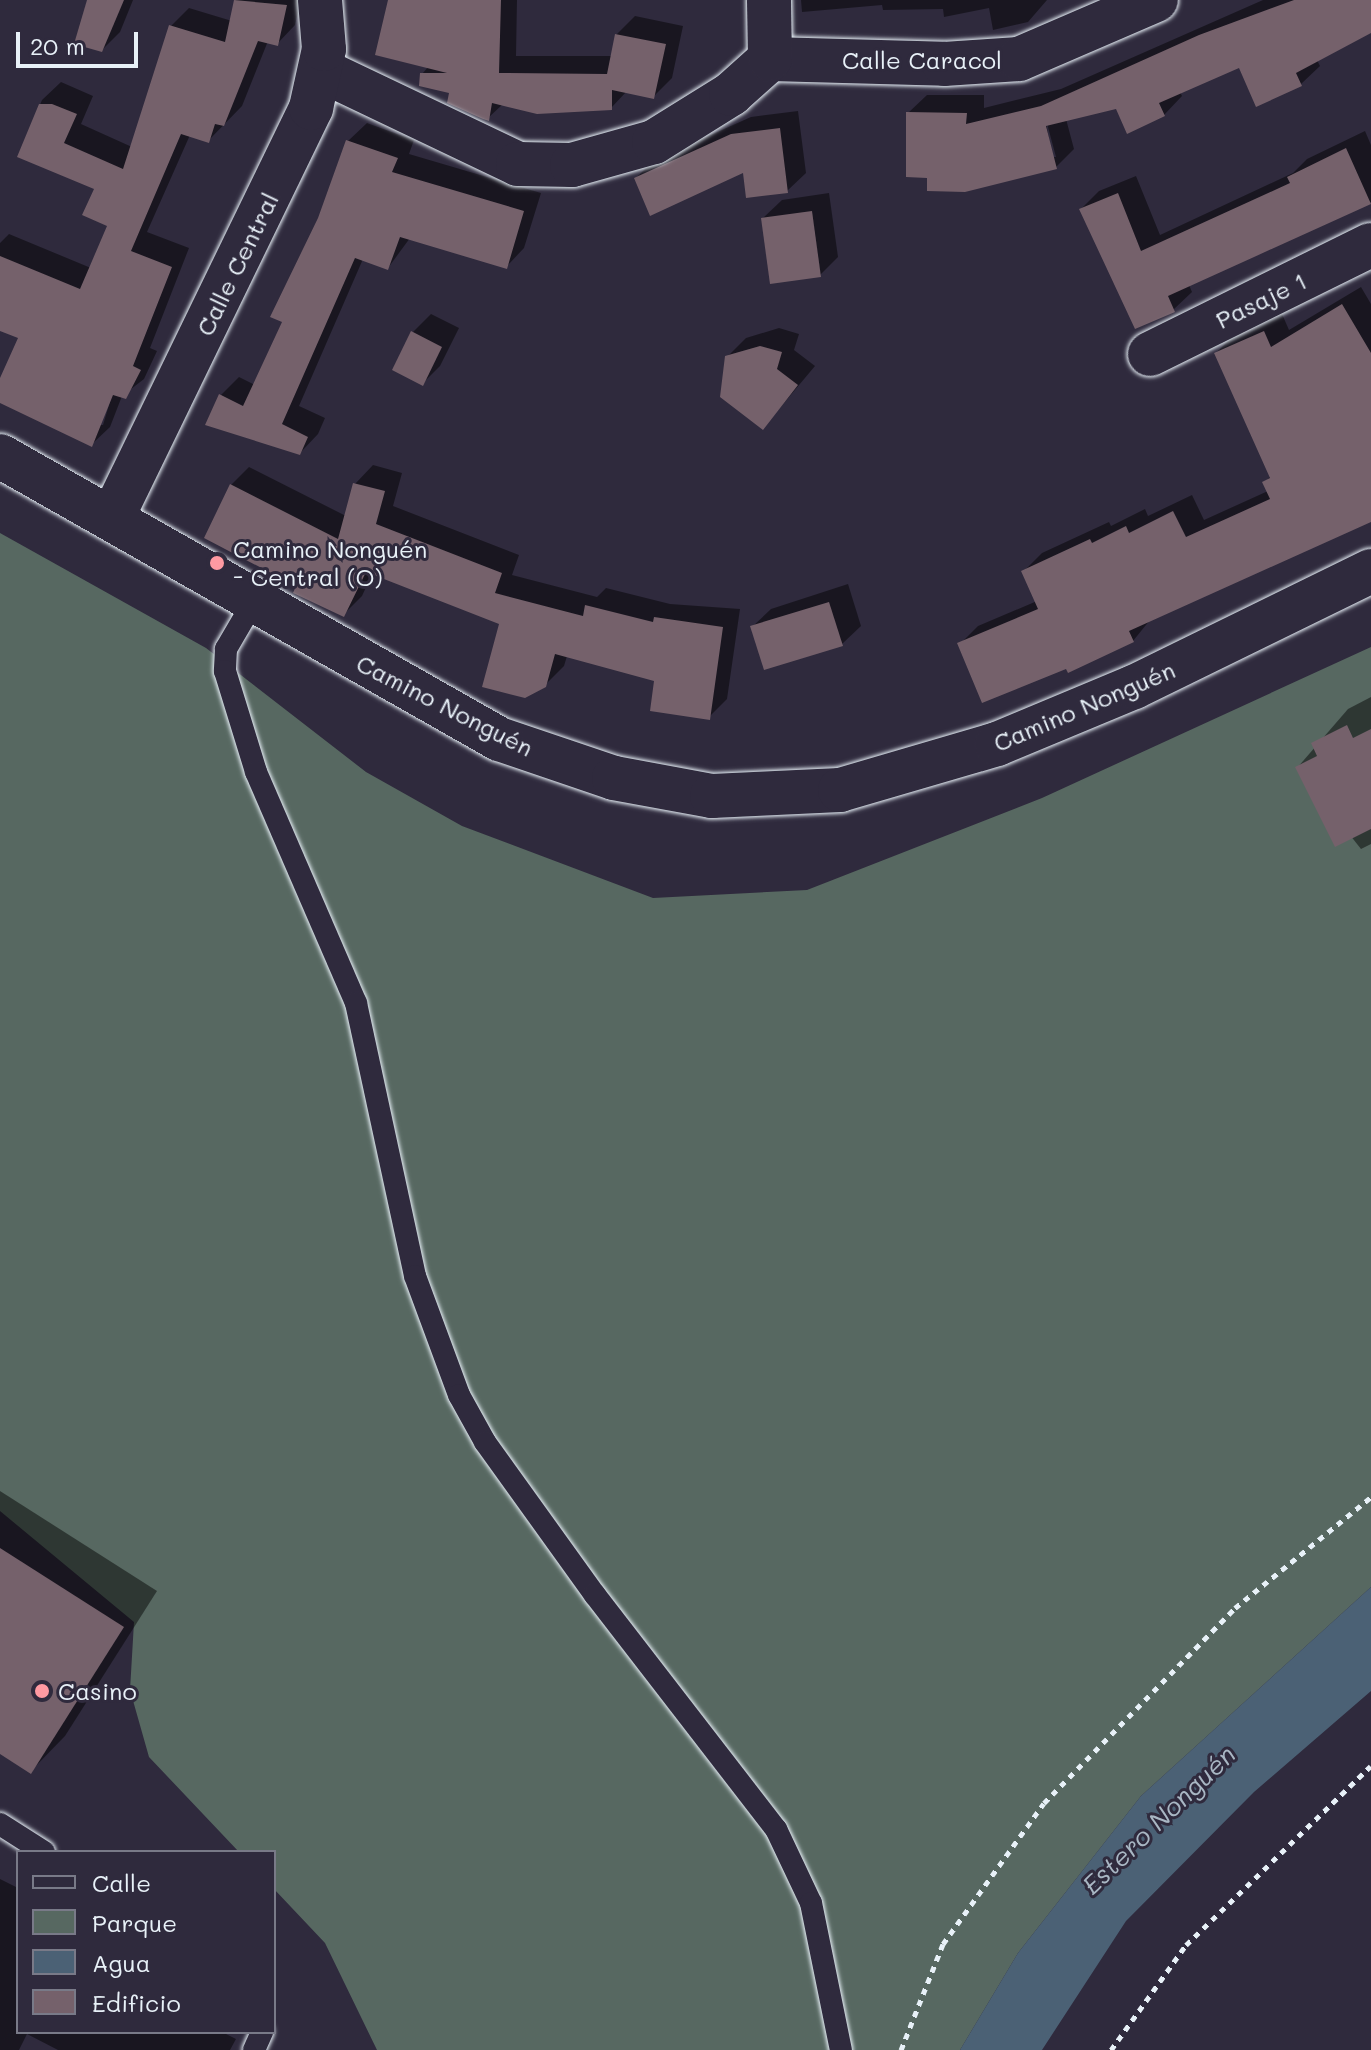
<!DOCTYPE html>
<html>
<head>
<meta charset="utf-8">
<style>
	body { margin:0 }
	#map { position:relative; width:1371px; height:2050px; overflow:hidden; background:#2f2a3d; font-family:Mali,sans-serif }
	div>[style] { position:absolute }
	[style*='--x'] { left:calc(var(--x)*1px); top:calc(var(--y)*1px); width:calc(var(--w)*1px); rotate:calc(var(--a)*1deg) }
	.green>* { inset:0; background:#576861 }
	.water>* { inset:0; background:#4b6175 }
	.shadow>* { inset:0; background:#0007 }
	.building>* { inset:0; background:#75616b }
	.path>* { height:5px; margin-top:-2.5px; transform-origin:0; background:repeating-linear-gradient(90deg,#e8f1f8 0 6px,transparent 0 12px) }
	.roads { filter:drop-shadow(0 0 2px #e8f1f8) drop-shadow(0 0 2px #e8f1f8) }
	.lane>* { height:22px; margin:-11px; padding:0 11px; transform-origin:11px; border-radius:11px; background:#2f2a3d }
	.street>* { height:44px; margin:-22px; padding:0 22px; transform-origin:22px; border-radius:22px; background:#2f2a3d }
	.secondary>* { height:44px; margin:-22px; padding:0 22px; transform-origin:22px; border-radius:22px; background:#2f2a3d }
	.dots>* { width:22px; height:22px; translate:-50% -50%; box-sizing:border-box; border:4px solid #2f2a3d; border-radius:50% }
	span { translate:-50% -50%; white-space:nowrap; text-align:center; line-height:1.15; -webkit-text-stroke:6px #2f2a3d; paint-order:stroke }
	.street-label { font-size:24px; color:#e8f1f8 }
	.poi-label { font-size:24px; color:#e8f1f8 }
	.left { translate:0 -50%; text-align:left }
	.water-label { font-size:26px; color:#a9b7c4; font-style:italic }
	.legend { position:absolute; left:16px; top:1850px; width:260px; height:184px; box-sizing:border-box; background:#2f2a3d; border:2px solid #797a88; margin:0; padding:10px 14px; list-style:none; font-size:24px; color:#e8f1f8 }
	.legend li { display:flex; align-items:center; gap:16px; height:40px }
	.legend b { width:40px; border:2px solid #797a88 }
	.scale { position:absolute; left:16px; top:32px; width:122px; height:36px; box-sizing:border-box; border:4px solid #e8f1f8; border-top:0; padding-left:10px; font-size:24px; line-height:28px; white-space:nowrap; color:#e8f1f8; -webkit-text-stroke:6px #2f2a3d; paint-order:stroke }
</style>
</head>
<body>
<div id="map">
	<div class="green">
		<i style="clip-path:polygon(0 533px,206px 648px,366px 772px,462px 826px,653px 898px,807px 890px,1042px 798px,1371px 647px,1371px 1587px,1141px 1796px,1018px 1953px,960px 2050px,377px 2050px,325px 1943px,274px 1889px,274px 1852px,239px 1852px,149px 1757px,130px 1690px,134px 1622px,0 1511px)"></i>
	</div>
	<div class="water">
		<i style="clip-path:polygon(1371px 1587px,1371px 1691px,1254px 1792px,1126px 1921px,1042px 2050px,960px 2050px,1018px 1953px,1141px 1796px)"></i>
	</div>
	<div class="shadow">
		<i style="clip-path:polygon(89px 0,133px 0,120px 32px,102px 50px)"></i>
		<i style="clip-path:polygon(evenodd,236px 0,301px 0,295px 25px,277px 44px,268px 41px,242px 106px,208px 141px,190px 135px,147px 232px,189px 248px,150px 348px,157px 351px,144px 379px,122px 396px,110px 427px,91px 445px,0 401px,0 382px,21px 337px,0 329px,0 243px,9px 234px,91px 268px,110px 225px,96px 188px,19px 155px,42px 100px,61px 82px,93px 96px,81px 124px,132px 147px,171px 26px,189px 8px,232px 21px,236px 0,115px 385px,103px 425px,99px 425px,115px 385px)"></i>
		<i style="clip-path:polygon(390px 0,517px 0,516px 56px,612px 56px,616px 35px,635px 16px,683px 26px,672px 78px,653px 97px,627px 91px,611px 108px,503px 104px,488px 118px,422px 74px,429px 66px)"></i>
		<i style="clip-path:polygon(801px 0,1047px 0,1028px 22px,993px 30px,989px 8px,944px 17px,943px 9px,883px 10px,882px 5px,802px 12px)"></i>
		<i style="clip-path:polygon(evenodd,1263px 0,1371px 0,1371px 31px,1317px 60px,1320px 66px,1301px 84px,1257px 104px,1240px 65px,1180px 92px,1182px 96px,1164px 115px,1117px 106px,1066px 119px,1074px 149px,1056px 167px,930px 176px,908px 113px,927px 95px,984px 95px,984px 108px,1061px 89px,1263px 0,1045px 116px,1056px 157px,1052px 157px,1045px 116px)"></i>
		<i style="clip-path:polygon(798px 111px,806px 173px,787px 191px,745px 170px,636px 178px,654px 160px,751px 117px)"></i>
		<i style="clip-path:polygon(367px 123px,414px 140px,409px 154px,541px 193px,524px 248px,506px 267px,410px 238px,388px 268px,363px 259px,299px 406px,325px 418px,318px 434px,300px 453px,221px 395px,239px 377px,255px 385px,284px 321px,348px 141px)"></i>
		<i style="clip-path:polygon(1365px 131px,1371px 145px,1371px 202px,1189px 285px,1192px 292px,1173px 310px,1081px 209px,1099px 191px,1136px 176px,1160px 235px,1293px 173px,1307px 159px)"></i>
		<i style="clip-path:polygon(829px 193px,838px 257px,820px 275px,763px 218px,782px 200px)"></i>
		<i style="clip-path:polygon(1361px 287px,1371px 304px,1371px 517px,1150px 620px,1133px 641px,1067px 666px,960px 644px,978px 626px,1037px 601px,1023px 572px,1042px 553px,1109px 522px,1111px 526px,1145px 509px,1148px 516px,1192px 495px,1204px 520px,1268px 491px,1264px 483px,1271px 476px,1216px 353px,1234px 335px,1282px 314px,1289px 330px)"></i>
		<i style="clip-path:polygon(431px 314px,459px 328px,440px 366px,422px 384px,413px 332px)"></i>
		<i style="clip-path:polygon(779px 328px,799px 334px,794px 350px,815px 366px,763px 428px,727px 357px,746px 338px)"></i>
		<i style="clip-path:polygon(373px 465px,402px 473px,393px 506px,519px 555px,512px 575px,597px 597px,606px 588px,670px 604px,740px 609px,727px 699px,709px 717px,656px 679px,567px 656px,564px 666px,545px 685px,501px 622px,373px 572px,362px 596px,344px 614px,298px 585px,231px 485px,249px 467px,346px 516px,355px 484px)"></i>
		<i style="clip-path:polygon(848px 584px,861px 626px,842px 644px,752px 627px,771px 609px)"></i>
		<i style="clip-path:polygon(1371px 697px,1371px 844px,1361px 849px,1297px 768px,1348px 709px)"></i>
		<i style="clip-path:polygon(0 1491px,157px 1591px,65px 1736px,31px 1771px,0 1752px)"></i>
		<i style="clip-path:polygon(0 1879px,18px 1888px,18px 2032px,222px 2032px,236px 2039px,230px 2050px,58px 2050px,27px 2034px,19px 2050px,0 2050px)"></i>
	</div>
	<div class="building">
		<i style="clip-path:polygon(87px 0,124px 0,102px 52px,74px 44px)"></i>
		<i style="clip-path:polygon(234px 0,287px 5px,278px 46px,258px 41px,224px 126px,215px 124px,209px 143px,181px 134px,131px 251px,172px 267px,133px 366px,141px 370px,126px 399px,113px 395px,92px 447px,0 403px,0 378px,18px 338px,0 331px,0 256px,80px 289px,107px 226px,82px 215px,94px 189px,17px 157px,39px 104px,52px 104px,77px 114px,64px 143px,123px 169px,169px 25px,225px 42px)"></i>
		<i style="clip-path:polygon(388px 0,501px 0,499px 73px,607px 74px,615px 34px,666px 44px,654px 99px,612px 90px,612px 110px,537px 114px,492px 103px,489px 121px,483px 119px,447px 103px,449px 93px,419px 86px,420px 73px,447px 73px,375px 55px)"></i>
		<i style="clip-path:polygon(1294px 0,1371px 0,1371px 33px,1296px 73px,1302px 86px,1256px 107px,1239px 68px,1159px 103px,1165px 116px,1127px 134px,1116px 109px,1046px 126px,1057px 169px,965px 192px,927px 191px,927px 178px,906px 177px,906px 112px,967px 113px,966px 124px,1041px 106px,1199px 35px)"></i>
		<i style="clip-path:polygon(780px 128px,788px 193px,746px 198px,743px 173px,650px 216px,634px 178px,731px 134px)"></i>
		<i style="clip-path:polygon(346px 140px,398px 158px,392px 172px,524px 211px,507px 269px,400px 237px,388px 270px,355px 258px,282px 424px,308px 437px,300px 455px,205px 425px,219px 394px,243px 406px,282px 322px,270px 317px,318px 218px)"></i>
		<i style="clip-path:polygon(1346px 148px,1371px 204px,1168px 296px,1175px 312px,1135px 329px,1079px 209px,1118px 193px,1141px 251px,1290px 183px,1287px 177px)"></i>
		<i style="clip-path:polygon(812px 211px,821px 277px,770px 284px,761px 218px)"></i>
		<i style="clip-path:polygon(1342px 304px,1371px 353px,1371px 522px,1129px 631px,1134px 642px,1068px 673px,1066px 669px,982px 703px,957px 643px,1038px 609px,1021px 571px,1090px 539px,1092px 543px,1126px 526px,1129px 533px,1173px 511px,1186px 537px,1270px 499px,1262px 482px,1270px 478px,1214px 353px,1264px 331px,1271px 347px)"></i>
		<i style="clip-path:polygon(411px 331px,442px 347px,423px 386px,392px 370px)"></i>
		<i style="clip-path:polygon(760px 346px,782px 352px,777px 369px,798px 385px,763px 430px,720px 397px,725px 356px)"></i>
		<i style="clip-path:polygon(353px 483px,385px 491px,376px 524px,502px 573px,495px 593px,583px 616px,585px 605px,653px 622px,654px 617px,723px 627px,710px 720px,650px 711px,654px 681px,555px 654px,546px 687px,525px 698px,482px 687px,499px 624px,366px 572px,344px 617px,293px 593px,296px 586px,204px 538px,230px 484px,338px 539px)"></i>
		<i style="clip-path:polygon(829px 602px,843px 646px,764px 670px,750px 626px)"></i>
		<i style="clip-path:polygon(1347px 725px,1353px 738px,1371px 729px,1371px 829px,1335px 847px,1295px 767px,1317px 756px,1311px 743px)"></i>
		<i style="clip-path:polygon(0 1548px,124px 1627px,31px 1774px,0 1754px)"></i>
	</div>
	<div class="path">
		<i style="--x:901;--y:2050;--w:114;--a:-68.4"></i>
		<i style="--x:943;--y:1944;--w:173;--a:-54.4"></i>
		<i style="--x:1044;--y:1803;--w:273;--a:-45.6"></i>
		<i style="--x:1235;--y:1608;--w:176;--a:-39.2"></i>
		<i style="--x:1111;--y:2050;--w:129;--a:-54.5"></i>
		<i style="--x:1186;--y:1945;--w:257;--a:-44.1"></i>
	</div>
	<div class="roads">
		<div class="lane">
			<i style="--x:254;--y:601;--w:56;--a:120.3"></i>
			<i style="--x:226;--y:649;--w:22;--a:93"></i>
			<i style="--x:225;--y:671;--w:106;--a:72.9"></i>
			<i style="--x:256;--y:772;--w:252;--a:66.6"></i>
			<i style="--x:356;--y:1003;--w:279;--a:77.8"></i>
			<i style="--x:415;--y:1276;--w:127;--a:69.7"></i>
			<i style="--x:459;--y:1395;--w:54;--a:61"></i>
			<i style="--x:485;--y:1442;--w:188;--a:54.3"></i>
			<i style="--x:595;--y:1595;--w:296;--a:52.3"></i>
			<i style="--x:776;--y:1829;--w:82;--a:64.7"></i>
			<i style="--x:811;--y:1903;--w:150;--a:78.5"></i>
			<i style="--x:0;--y:1824;--w:52;--a:32.5"></i>
			<i style="--x:254;--y:2050;--w:20;--a:-66"></i>
		</div>
		<div class="street">
			<i style="--x:770;--y:59;--w:174;--a:1.6"></i>
			<i style="--x:944;--y:64;--w:75;--a:-3.8"></i>
			<i style="--x:1019;--y:59;--w:149;--a:-23.3"></i>
			<i style="--x:321;--y:70;--w:218;--a:25.5"></i>
			<i style="--x:518;--y:164;--w:54;--a:1.1"></i>
			<i style="--x:572;--y:165;--w:85;--a:-15.7"></i>
			<i style="--x:654;--y:142;--w:91;--a:-31.9"></i>
			<i style="--x:731;--y:94;--w:52;--a:-41.9"></i>
			<i style="--x:770;--y:59;--w:59;--a:-91"></i>
			<i style="--x:1150;--y:354;--w:246;--a:-26.3"></i>
			<i style="--x:112;--y:518;--w:456;--a:-64.1"></i>
			<i style="--x:311;--y:108;--w:60;--a:-77.6"></i>
			<i style="--x:324;--y:49;--w:49;--a:-94.7"></i>
		</div>
		<div class="secondary">
			<i style="--x:0;--y:456;--w:574;--a:29.56"></i>
			<i style="--x:499;--y:739;--w:121;--a:18.7"></i>
			<i style="--x:614;--y:778;--w:100;--a:10.4"></i>
			<i style="--x:712;--y:796;--w:128;--a:-2.7"></i>
			<i style="--x:840;--y:790;--w:164;--a:-16.3"></i>
			<i style="--x:997;--y:744;--w:148;--a:-22.6"></i>
			<i style="--x:1134;--y:687;--w:264;--a:-26.1"></i>
		</div>
	</div>
	<div class="dots">
		<i style="left:217px;top:563px;background:#ff9aa2"></i>
		<i style="left:42px;top:1691px;background:#ff9aa2"></i>
	</div>
	<div class="street-label">
		<span style="left:922px;top:60px">Calle Caracol</span>
		<span style="left:237px;top:264px;rotate:-64deg">Calle Central</span>
		<span style="left:1261px;top:300px;rotate:-26deg">Pasaje 1</span>
		<span style="left:445px;top:705px;rotate:27deg">Camino Nonguén</span>
		<span style="left:1084px;top:706px;rotate:-23deg">Camino Nonguén</span>
	</div>
	<div class="poi-label">
		<span class="left" style="left:233px;top:563px">Camino Nonguén<br>- Central (O)</span>
		<span class="left" style="left:58px;top:1691px">Casino</span>
	</div>
	<div class="water-label">
		<span style="left:1159px;top:1820px;rotate:-44deg">Estero Nonguén</span>
	</div>
	<ul class="legend">
	<li><b style="height:10px;background:#2f2a3d"></b>Calle</li>
	<li><b style="height:22px;background:#576861"></b>Parque</li>
	<li><b style="height:22px;background:#4b6175"></b>Agua</li>
	<li><b style="height:22px;background:#75616b"></b>Edificio</li>
	</ul>
	<div class="scale">20 m</div>
</div>
</body>
</html>
